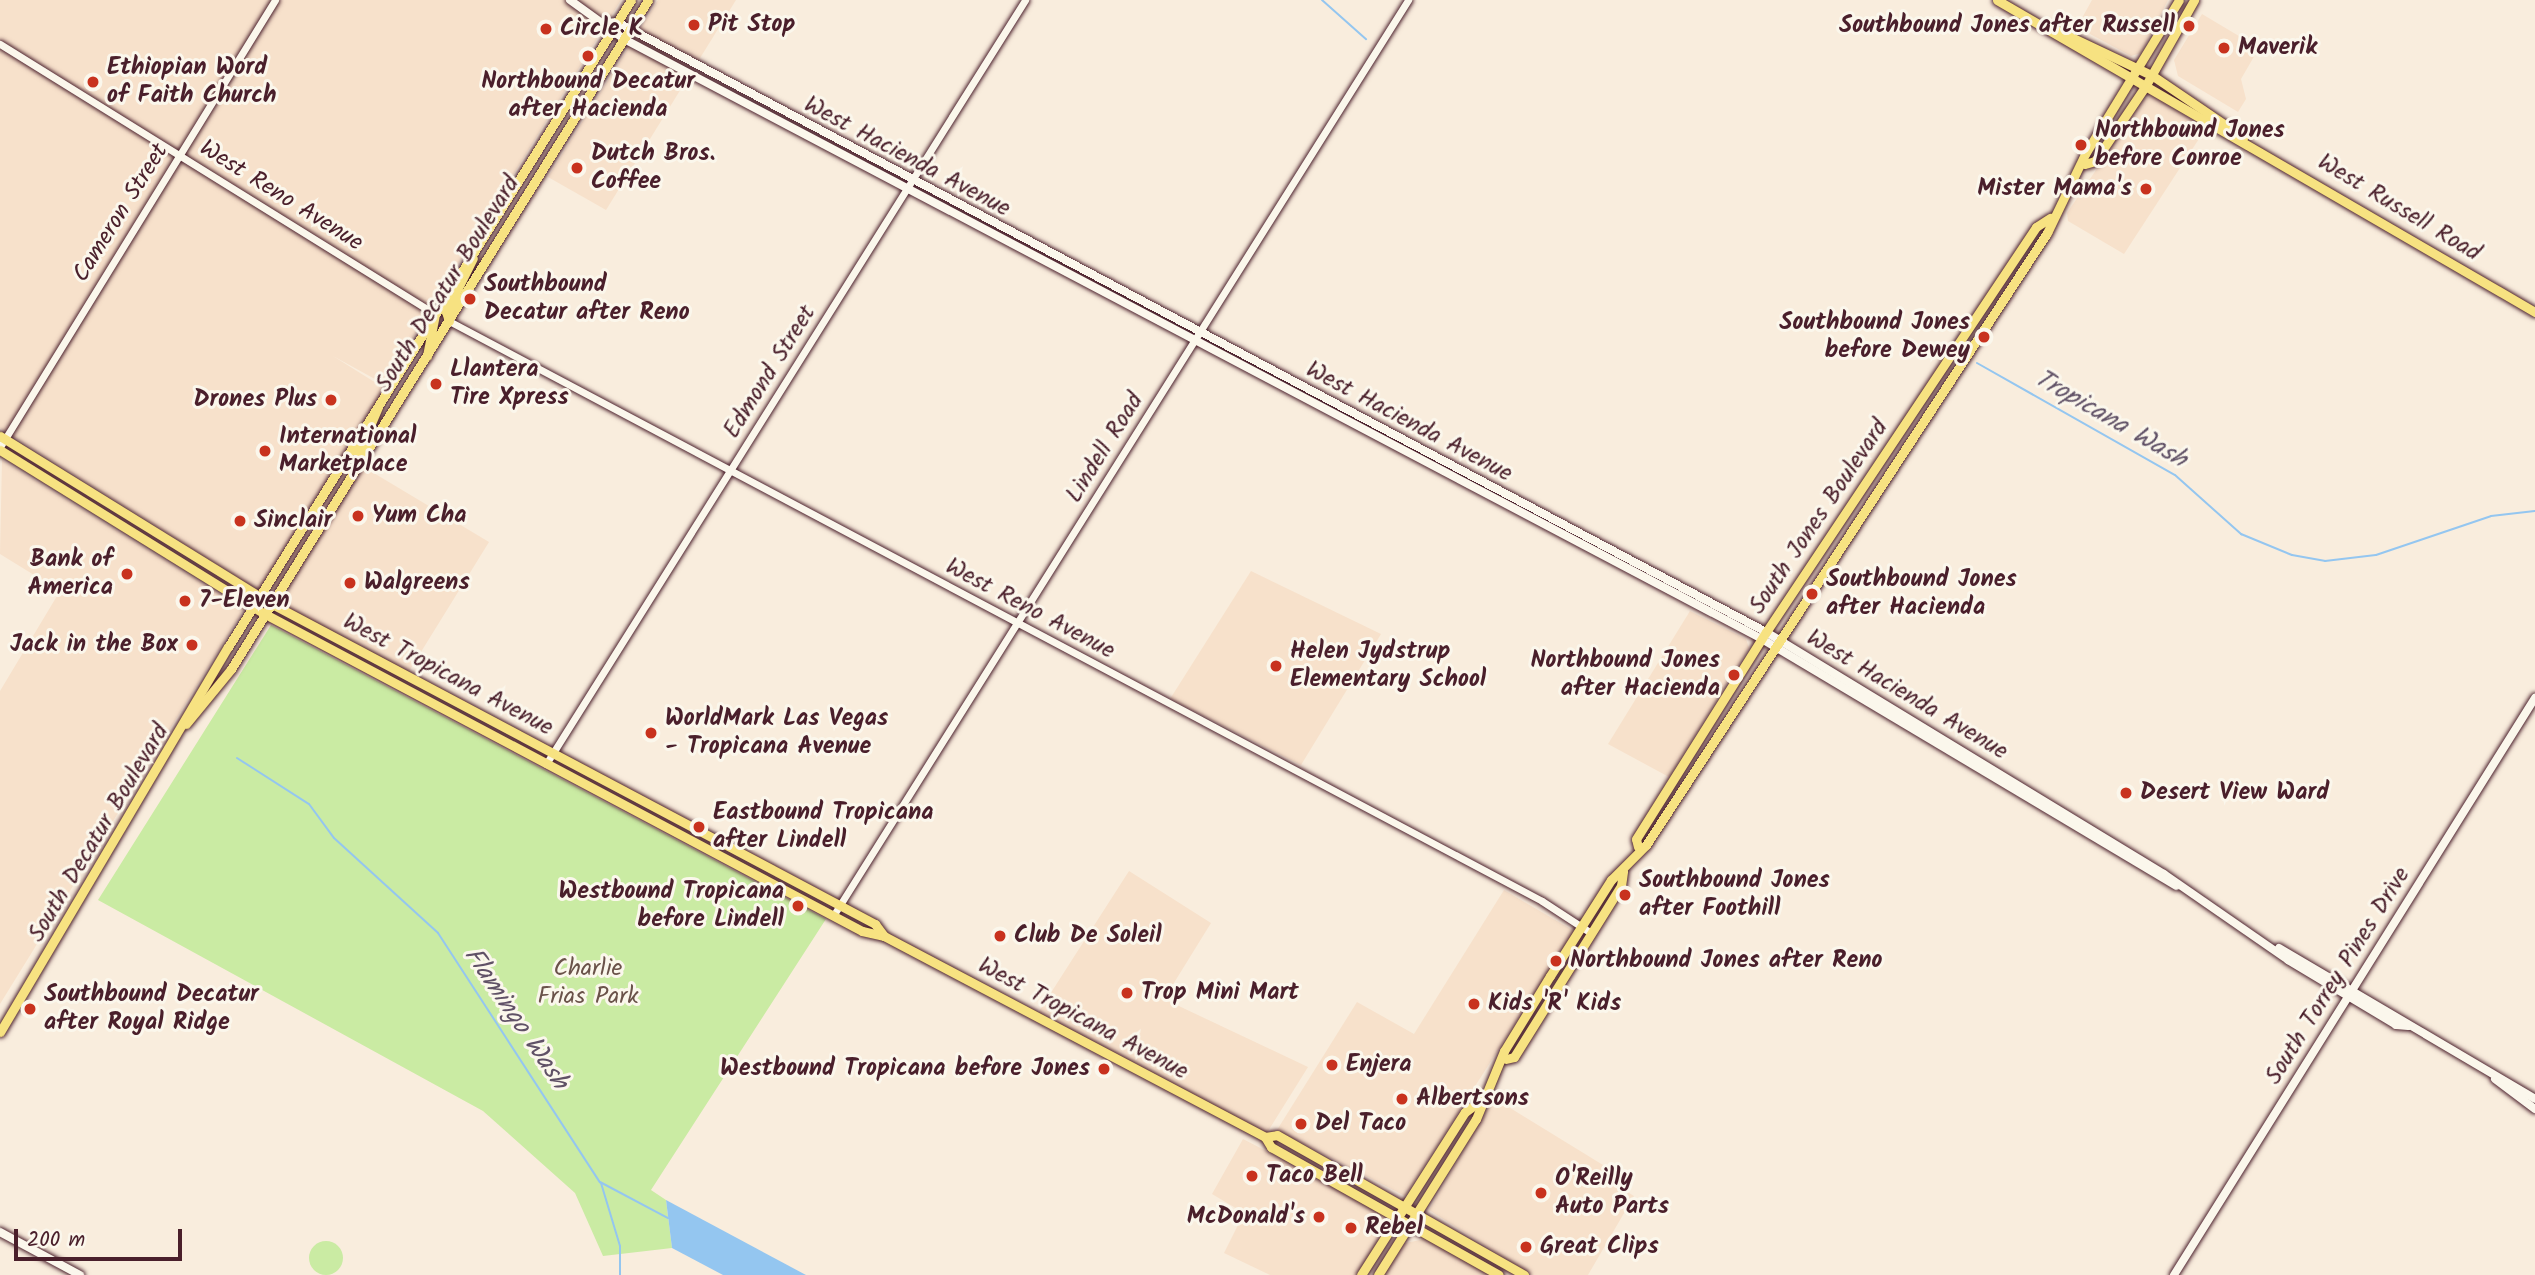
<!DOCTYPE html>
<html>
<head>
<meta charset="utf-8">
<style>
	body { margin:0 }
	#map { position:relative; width:2535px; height:1275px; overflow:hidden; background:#f9eddd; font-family:Kalam,sans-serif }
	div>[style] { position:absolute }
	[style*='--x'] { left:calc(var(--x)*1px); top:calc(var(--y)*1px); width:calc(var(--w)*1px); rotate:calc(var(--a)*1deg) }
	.built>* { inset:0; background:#f7e1cb }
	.green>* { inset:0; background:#caeba3 }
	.round { border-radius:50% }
	.water>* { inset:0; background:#94c6f0 }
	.stream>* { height:2px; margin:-1px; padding:0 1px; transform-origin:1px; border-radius:1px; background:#94c6f0 }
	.roads { filter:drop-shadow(0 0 2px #4a1f2b) drop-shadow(0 0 2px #4a1f2b) }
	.tertiary>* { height:7px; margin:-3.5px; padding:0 3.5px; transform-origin:3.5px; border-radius:3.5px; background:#fbf7ec }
	.secondary>* { height:8px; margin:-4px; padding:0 4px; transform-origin:4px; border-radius:4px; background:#fbf7ec }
	.primary>* { height:9px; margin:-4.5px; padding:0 4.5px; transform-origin:4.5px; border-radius:4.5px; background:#f7e281 }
	.dots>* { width:19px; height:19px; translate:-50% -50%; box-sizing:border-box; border:4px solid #fbf7ec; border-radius:50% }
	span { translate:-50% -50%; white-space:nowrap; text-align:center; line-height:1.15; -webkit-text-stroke:6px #fbf7ec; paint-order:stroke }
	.poi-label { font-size:24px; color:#4a1f2b; font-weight:700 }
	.left { translate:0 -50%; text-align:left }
	.right { translate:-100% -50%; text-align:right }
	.street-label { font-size:24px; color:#4a1f2b }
	.park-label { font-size:24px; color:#6a5249 }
	.water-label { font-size:26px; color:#605166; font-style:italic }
	.scale { position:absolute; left:14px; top:1229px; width:168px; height:32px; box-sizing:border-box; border:4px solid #4a1f2b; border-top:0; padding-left:9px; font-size:21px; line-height:24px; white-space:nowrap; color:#4a1f2b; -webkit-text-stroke:5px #fbf7ec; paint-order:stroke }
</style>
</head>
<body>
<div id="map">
	<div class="built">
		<i style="clip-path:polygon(0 0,621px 0,384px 384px,333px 356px,392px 393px,352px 460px,489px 542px,403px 681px,0 428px)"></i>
		<i style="clip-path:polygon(658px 0,736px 0,606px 210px,548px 177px)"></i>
		<i style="clip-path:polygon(2092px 0,2168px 0,2141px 53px,2131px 56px,2077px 27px)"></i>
		<i style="clip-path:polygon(2202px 14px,2259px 48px,2241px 79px,2246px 99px,2238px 112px,2178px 76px,2174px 60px)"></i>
		<i style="clip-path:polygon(2152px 96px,2206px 128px,2124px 254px,2068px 221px,2067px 213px,2144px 99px)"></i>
		<i style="clip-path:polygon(2px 460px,244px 609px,0 1004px,0 691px,60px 591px,0 554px)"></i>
		<i style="clip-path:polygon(1251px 571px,1381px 634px,1301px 765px,1170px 699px)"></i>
		<i style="clip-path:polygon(1690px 611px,1746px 639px,1749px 648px,1669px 777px,1608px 744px)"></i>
		<i style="clip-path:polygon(1129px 871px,1211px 923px,1164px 999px,1308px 1067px,1265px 1136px,1036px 1016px)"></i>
		<i style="clip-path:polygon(1504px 890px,1574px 931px,1405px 1196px,1277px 1130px,1357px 1002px,1414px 1034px)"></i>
		<i style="clip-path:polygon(1494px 1098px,1603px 1165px,1606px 1179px,1634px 1196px,1588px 1275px,1532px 1275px,1429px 1210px)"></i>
		<i style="clip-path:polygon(1243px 1139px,1393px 1217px,1356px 1275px,1270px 1275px,1224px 1253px,1244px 1213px,1212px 1194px)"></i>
		<i style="clip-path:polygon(1431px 1238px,1490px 1275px,1384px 1275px,1405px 1243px)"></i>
	</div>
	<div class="green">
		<i style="clip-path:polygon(271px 625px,826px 919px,651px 1190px,666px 1200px,672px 1248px,603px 1256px,575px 1193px,483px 1111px,98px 900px)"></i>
		<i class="round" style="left:309px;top:1241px;width:34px;height:34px"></i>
	</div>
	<div class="water">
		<i style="clip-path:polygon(666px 1200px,806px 1275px,723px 1275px,672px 1248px)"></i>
	</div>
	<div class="stream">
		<i style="--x:1322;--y:0;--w:59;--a:41.6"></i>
		<i style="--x:1977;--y:363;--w:227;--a:29.5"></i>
		<i style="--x:2175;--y:475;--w:89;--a:41.8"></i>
		<i style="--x:2241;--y:534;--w:55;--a:22.4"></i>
		<i style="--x:2292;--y:555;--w:34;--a:10"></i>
		<i style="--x:2325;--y:561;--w:51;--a:-6.7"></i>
		<i style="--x:2376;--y:555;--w:121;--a:-18.7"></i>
		<i style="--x:2491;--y:516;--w:44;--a:-6.5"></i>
		<i style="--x:237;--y:758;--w:85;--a:32.6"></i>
		<i style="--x:309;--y:804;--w:42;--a:53.7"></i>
		<i style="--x:334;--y:838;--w:141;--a:42.4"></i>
		<i style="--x:438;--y:933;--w:297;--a:57"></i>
		<i style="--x:600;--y:1182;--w:77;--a:27.9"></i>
		<i style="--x:601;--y:1183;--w:66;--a:73.2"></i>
		<i style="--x:620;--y:1246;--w:29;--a:90"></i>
	</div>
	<div class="roads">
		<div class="tertiary">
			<i style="--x:0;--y:44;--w:512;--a:31.83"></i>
			<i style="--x:449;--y:321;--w:1237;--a:27.95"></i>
			<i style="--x:1542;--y:901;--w:59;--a:33.1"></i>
			<i style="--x:0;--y:447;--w:525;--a:-58.4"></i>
			<i style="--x:546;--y:764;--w:902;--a:-57.91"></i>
			<i style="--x:833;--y:916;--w:1082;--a:-57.88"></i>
		</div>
		<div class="secondary">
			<i style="--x:570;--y:0;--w:67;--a:35.8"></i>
			<i style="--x:624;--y:39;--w:1286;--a:27.8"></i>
			<i style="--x:1762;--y:639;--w:482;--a:30.8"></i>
			<i style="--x:606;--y:23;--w:11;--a:-5"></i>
			<i style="--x:617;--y:22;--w:1301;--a:27.96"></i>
			<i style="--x:1766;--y:632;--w:466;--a:31.3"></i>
			<i style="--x:2164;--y:874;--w:151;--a:34.7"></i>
			<i style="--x:2288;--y:960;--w:126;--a:31"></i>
			<i style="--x:2396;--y:1025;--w:12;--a:5"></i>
			<i style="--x:2279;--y:948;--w:297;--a:30.5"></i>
			<i style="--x:2495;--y:1079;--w:50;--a:36.9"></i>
			<i style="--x:0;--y:1232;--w:91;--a:28.3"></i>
			<i style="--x:2174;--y:1275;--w:681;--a:-57.97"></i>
		</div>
		<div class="primary">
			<i style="--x:1997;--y:0;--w:622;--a:30.11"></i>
			<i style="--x:2050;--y:27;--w:114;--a:25.4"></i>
			<i style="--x:2153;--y:76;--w:109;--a:34.1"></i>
			<i style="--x:2085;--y:164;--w:10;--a:-17"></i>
			<i style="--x:2095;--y:161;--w:92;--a:-56.1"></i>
			<i style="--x:2146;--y:85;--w:98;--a:-60.5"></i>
			<i style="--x:449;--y:321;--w:9;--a:-108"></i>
			<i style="--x:446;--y:312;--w:60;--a:-63.4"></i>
			<i style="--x:427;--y:356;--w:43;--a:-79.2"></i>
			<i style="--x:0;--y:436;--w:320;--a:31.7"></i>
			<i style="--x:272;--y:604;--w:683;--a:27.95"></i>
			<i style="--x:875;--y:924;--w:15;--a:53"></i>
			<i style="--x:0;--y:450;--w:312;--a:31.8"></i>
			<i style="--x:265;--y:614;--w:676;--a:27.97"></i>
			<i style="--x:862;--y:931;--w:23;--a:13"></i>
			<i style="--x:884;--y:936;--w:431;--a:27.8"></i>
			<i style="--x:1265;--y:1137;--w:12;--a:-9"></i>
			<i style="--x:1277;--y:1135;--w:284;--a:29.5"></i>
			<i style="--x:358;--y:454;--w:51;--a:-66.9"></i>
			<i style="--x:186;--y:724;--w:71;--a:-50.7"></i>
			<i style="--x:231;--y:669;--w:788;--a:-58.06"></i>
			<i style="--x:1638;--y:847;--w:8;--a:-104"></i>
			<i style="--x:1636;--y:839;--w:244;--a:-57.9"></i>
			<i style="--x:1766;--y:632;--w:487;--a:-56.3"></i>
			<i style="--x:2036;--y:227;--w:17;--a:-33"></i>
			<i style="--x:0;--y:1032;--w:447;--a:-59.4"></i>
			<i style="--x:228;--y:647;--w:762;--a:-58.08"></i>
			<i style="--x:1506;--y:1059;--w:8;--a:-14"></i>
			<i style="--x:1514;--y:1057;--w:202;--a:-58"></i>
			<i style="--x:1621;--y:886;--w:15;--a:-82"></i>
			<i style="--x:1265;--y:1137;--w:12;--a:59"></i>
			<i style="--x:1271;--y:1147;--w:261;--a:29.3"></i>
			<i style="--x:1361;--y:1275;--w:193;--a:-57.5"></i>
			<i style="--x:1465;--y:1112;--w:19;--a:-36"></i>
			<i style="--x:1378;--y:1275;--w:184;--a:-57.9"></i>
			<i style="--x:1476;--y:1119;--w:74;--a:-67.6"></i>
			<i style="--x:1504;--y:1051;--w:88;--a:-58.5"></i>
			<i style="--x:1550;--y:976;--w:114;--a:-57.6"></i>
			<i style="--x:1611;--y:880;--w:49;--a:-45"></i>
			<i style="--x:1646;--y:845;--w:732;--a:-56.77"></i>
			<i style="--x:2047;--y:233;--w:88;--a:-64.3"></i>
			<i style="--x:2085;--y:154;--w:180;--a:-58.6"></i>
		</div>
	</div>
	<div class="dots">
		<i style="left:694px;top:25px;background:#c8321e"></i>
		<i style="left:2189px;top:26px;background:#c8321e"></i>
		<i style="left:546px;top:29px;background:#c8321e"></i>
		<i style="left:2224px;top:48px;background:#c8321e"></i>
		<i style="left:588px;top:56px;background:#c8321e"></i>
		<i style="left:93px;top:82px;background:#c8321e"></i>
		<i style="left:2081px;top:145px;background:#c8321e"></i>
		<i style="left:577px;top:168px;background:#c8321e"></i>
		<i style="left:2146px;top:189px;background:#c8321e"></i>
		<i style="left:470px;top:299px;background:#c8321e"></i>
		<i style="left:1984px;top:337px;background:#c8321e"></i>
		<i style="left:436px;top:384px;background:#c8321e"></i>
		<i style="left:331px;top:400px;background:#c8321e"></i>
		<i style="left:265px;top:451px;background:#c8321e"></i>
		<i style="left:358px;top:516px;background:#c8321e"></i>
		<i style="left:240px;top:521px;background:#c8321e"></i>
		<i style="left:127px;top:574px;background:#c8321e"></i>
		<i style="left:350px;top:583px;background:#c8321e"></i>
		<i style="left:1812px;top:594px;background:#c8321e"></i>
		<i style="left:185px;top:601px;background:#c8321e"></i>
		<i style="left:192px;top:645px;background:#c8321e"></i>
		<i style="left:1276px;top:666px;background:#c8321e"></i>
		<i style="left:1734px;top:675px;background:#c8321e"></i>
		<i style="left:651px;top:733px;background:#c8321e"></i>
		<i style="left:2126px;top:793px;background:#c8321e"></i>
		<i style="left:699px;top:827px;background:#c8321e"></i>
		<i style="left:1625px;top:895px;background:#c8321e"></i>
		<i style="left:798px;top:906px;background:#c8321e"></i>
		<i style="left:1000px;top:936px;background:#c8321e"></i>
		<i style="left:1556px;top:961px;background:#c8321e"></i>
		<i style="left:1127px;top:993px;background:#c8321e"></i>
		<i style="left:1474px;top:1004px;background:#c8321e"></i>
		<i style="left:30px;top:1009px;background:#c8321e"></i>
		<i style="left:1332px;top:1065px;background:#c8321e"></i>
		<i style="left:1104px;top:1069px;background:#c8321e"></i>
		<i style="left:1402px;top:1099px;background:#c8321e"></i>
		<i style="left:1301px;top:1124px;background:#c8321e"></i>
		<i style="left:1252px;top:1176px;background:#c8321e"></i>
		<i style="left:1541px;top:1193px;background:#c8321e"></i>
		<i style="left:1319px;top:1217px;background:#c8321e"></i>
		<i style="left:1351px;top:1228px;background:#c8321e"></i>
		<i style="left:1526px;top:1247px;background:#c8321e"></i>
	</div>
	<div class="poi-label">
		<span class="left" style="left:708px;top:25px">Pit Stop</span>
		<span class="right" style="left:2175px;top:26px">Southbound Jones after Russell</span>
		<span class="left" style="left:560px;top:29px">Circle K</span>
		<span class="left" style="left:2238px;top:48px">Maverik</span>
		<span class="left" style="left:107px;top:82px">Ethiopian Word<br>of Faith Church</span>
		<span style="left:588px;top:96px">Northbound Decatur<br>after Hacienda</span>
		<span class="left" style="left:2095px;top:145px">Northbound Jones<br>before Conroe</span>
		<span class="left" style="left:591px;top:168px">Dutch Bros.<br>Coffee</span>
		<span class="right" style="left:2132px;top:189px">Mister Mama's</span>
		<span class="left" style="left:484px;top:299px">Southbound<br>Decatur after Reno</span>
		<span class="right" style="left:1970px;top:337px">Southbound Jones<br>before Dewey</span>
		<span class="left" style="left:450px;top:384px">Llantera<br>Tire Xpress</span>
		<span class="right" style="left:317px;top:400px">Drones Plus</span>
		<span class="left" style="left:279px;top:451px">International<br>Marketplace</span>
		<span class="left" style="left:372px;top:516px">Yum Cha</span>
		<span class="left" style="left:254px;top:521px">Sinclair</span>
		<span class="right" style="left:113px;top:574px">Bank of<br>America</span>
		<span class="left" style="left:1826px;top:594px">Southbound Jones<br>after Hacienda</span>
		<span class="left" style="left:364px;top:583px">Walgreens</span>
		<span class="left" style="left:199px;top:601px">7-Eleven</span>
		<span class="right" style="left:178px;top:645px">Jack in the Box</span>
		<span class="left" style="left:1290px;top:666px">Helen Jydstrup<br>Elementary School</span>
		<span class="right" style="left:1720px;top:675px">Northbound Jones<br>after Hacienda</span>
		<span class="left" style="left:665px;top:733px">WorldMark Las Vegas<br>- Tropicana Avenue</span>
		<span class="left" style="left:2140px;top:793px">Desert View Ward</span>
		<span class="left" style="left:713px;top:827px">Eastbound Tropicana<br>after Lindell</span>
		<span class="left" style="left:1639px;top:895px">Southbound Jones<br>after Foothill</span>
		<span class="right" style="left:784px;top:906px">Westbound Tropicana<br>before Lindell</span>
		<span class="left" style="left:1014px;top:936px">Club De Soleil</span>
		<span class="left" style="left:1570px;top:961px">Northbound Jones after Reno</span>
		<span class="left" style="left:1141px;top:993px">Trop Mini Mart</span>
		<span class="left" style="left:44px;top:1009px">Southbound Decatur<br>after Royal Ridge</span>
		<span class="left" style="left:1488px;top:1004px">Kids 'R' Kids</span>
		<span class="left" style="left:1346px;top:1065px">Enjera</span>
		<span class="right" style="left:1090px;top:1069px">Westbound Tropicana before Jones</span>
		<span class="left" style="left:1416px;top:1099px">Albertsons</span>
		<span class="left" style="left:1315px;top:1124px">Del Taco</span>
		<span class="left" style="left:1266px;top:1176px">Taco Bell</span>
		<span class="left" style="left:1555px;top:1193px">O'Reilly<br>Auto Parts</span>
		<span class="right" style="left:1305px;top:1217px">McDonald's</span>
		<span class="left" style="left:1365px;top:1228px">Rebel</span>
		<span class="left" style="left:1540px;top:1247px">Great Clips</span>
	</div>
	<div class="street-label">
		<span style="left:907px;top:157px;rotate:28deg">West Hacienda Avenue</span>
		<span style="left:281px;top:196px;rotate:32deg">West Reno Avenue</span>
		<span style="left:2399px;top:208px;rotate:31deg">West Russell Road</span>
		<span style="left:121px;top:213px;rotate:-58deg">Cameron Street</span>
		<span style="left:448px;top:284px;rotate:-58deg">South Decatur Boulevard</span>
		<span style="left:770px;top:372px;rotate:-58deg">Edmond Street</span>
		<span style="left:1409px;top:422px;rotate:28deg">West Hacienda Avenue</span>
		<span style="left:1105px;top:448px;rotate:-58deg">Lindell Road</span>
		<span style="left:1819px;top:517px;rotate:-56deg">South Jones Boulevard</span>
		<span style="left:1030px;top:609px;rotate:28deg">West Reno Avenue</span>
		<span style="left:448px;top:675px;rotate:28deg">West Tropicana Avenue</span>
		<span style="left:1907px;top:695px;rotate:31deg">West Hacienda Avenue</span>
		<span style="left:99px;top:833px;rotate:-59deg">South Decatur Boulevard</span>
		<span style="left:2338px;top:976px;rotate:-58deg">South Torrey Pines Drive</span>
		<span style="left:1083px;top:1019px;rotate:28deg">West Tropicana Avenue</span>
	</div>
	<div class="park-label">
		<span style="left:588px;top:983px">Charlie<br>Frias Park</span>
	</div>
	<div class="water-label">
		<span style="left:2110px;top:420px;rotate:30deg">Tropicana Wash</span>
		<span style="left:515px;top:1019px;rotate:56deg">Flamingo Wash</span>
	</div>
	<div class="scale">200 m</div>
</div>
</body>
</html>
